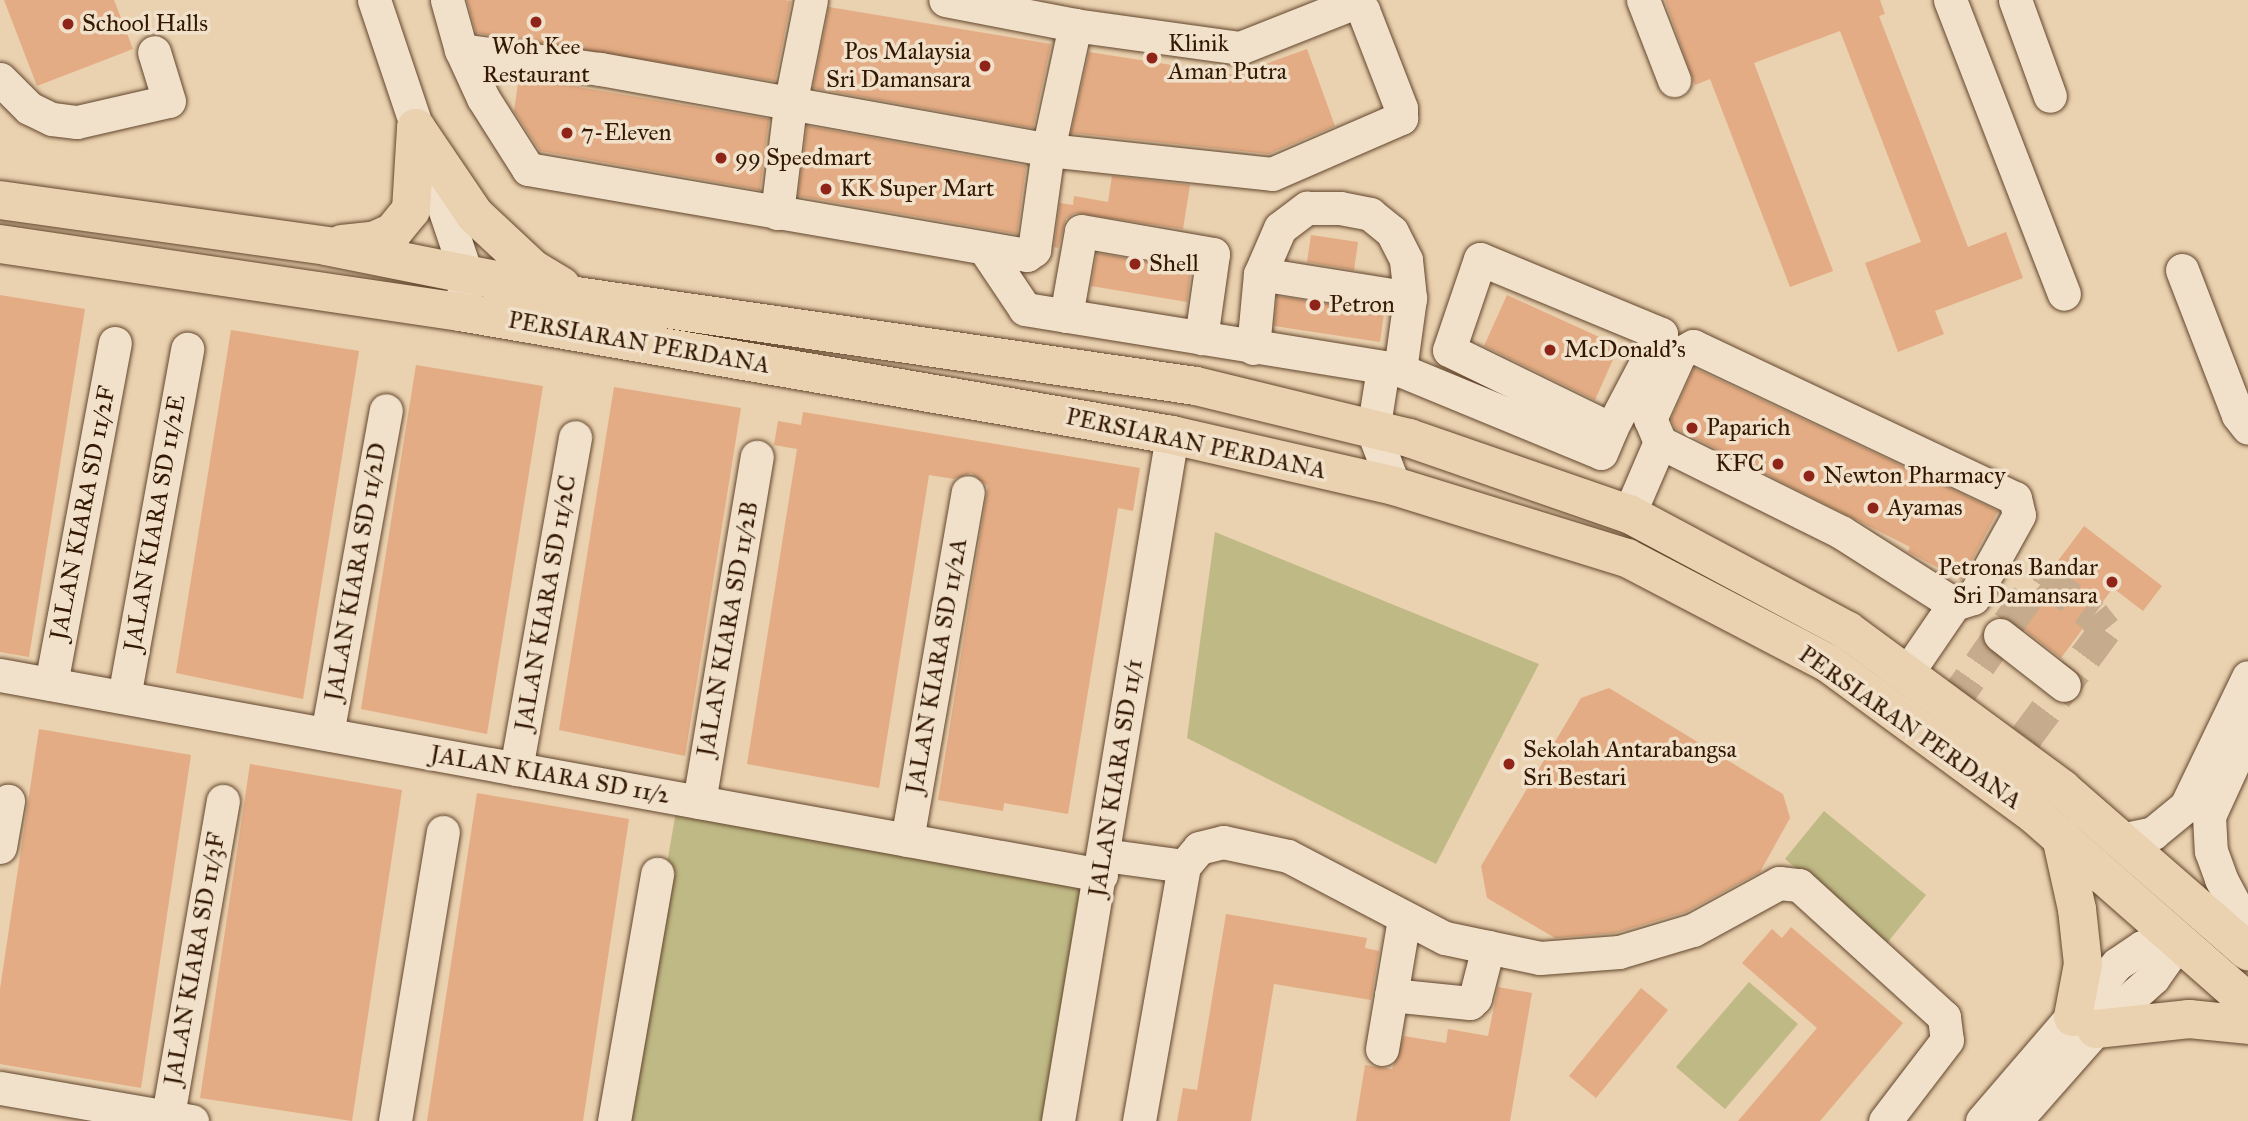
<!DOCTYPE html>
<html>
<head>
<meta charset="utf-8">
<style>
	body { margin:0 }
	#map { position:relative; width:2248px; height:1121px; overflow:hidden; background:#ead1af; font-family:"IM FELL Great Primer",serif }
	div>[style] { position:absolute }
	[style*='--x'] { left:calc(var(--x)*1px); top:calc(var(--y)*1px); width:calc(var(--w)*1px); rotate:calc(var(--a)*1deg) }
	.green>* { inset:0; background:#bfb985 }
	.building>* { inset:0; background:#e3ac84 }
	.minor-tunnel>* { height:33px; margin-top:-16.5px; transform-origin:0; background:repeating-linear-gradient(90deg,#c6ac8c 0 33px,transparent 0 50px) }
	.roads { filter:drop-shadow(0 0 2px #62462d) drop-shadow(0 0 2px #62462d) }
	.minor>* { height:33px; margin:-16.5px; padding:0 16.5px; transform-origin:16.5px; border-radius:16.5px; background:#f1e1cb }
	.major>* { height:38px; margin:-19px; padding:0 19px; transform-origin:19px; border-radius:19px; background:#ead1af }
	.dots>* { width:19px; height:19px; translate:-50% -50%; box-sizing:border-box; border:4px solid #f1e1cb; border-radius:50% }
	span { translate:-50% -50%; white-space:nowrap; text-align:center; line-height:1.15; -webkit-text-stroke:7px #f1e1cb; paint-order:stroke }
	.poi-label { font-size:24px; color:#341802 }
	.left { translate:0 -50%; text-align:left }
	.right { translate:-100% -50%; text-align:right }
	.street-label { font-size:24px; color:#341802 }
</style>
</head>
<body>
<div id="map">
	<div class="green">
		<i style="clip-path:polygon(1215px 532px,1539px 664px,1436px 864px,1187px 738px)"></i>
		<i style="clip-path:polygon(677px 806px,1091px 879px,1049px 1121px,622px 1121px)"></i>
		<i style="clip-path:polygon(1824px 811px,1926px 895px,1887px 943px,1785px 859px)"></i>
		<i style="clip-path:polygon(1749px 982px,1798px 1024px,1725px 1109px,1676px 1067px)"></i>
	</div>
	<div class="building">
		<i style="clip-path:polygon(4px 0,114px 0,133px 49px,37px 86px)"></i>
		<i style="clip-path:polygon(467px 0,785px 0,791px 1px,775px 81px,476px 33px)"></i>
		<i style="clip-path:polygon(1665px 0,1880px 0,1885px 14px,1879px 16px,1968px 247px,2006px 232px,2023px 278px,1935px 311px,1944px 334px,1898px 352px,1865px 263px,1921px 242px,1840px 31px,1754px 63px,1833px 271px,1790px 287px,1710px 79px,1695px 85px)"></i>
		<i style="clip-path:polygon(829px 7px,1051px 44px,1033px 128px,813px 88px)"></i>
		<i style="clip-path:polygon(1307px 49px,1335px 126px,1269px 154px,1071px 133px,1089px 52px,1235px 75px)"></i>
		<i style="clip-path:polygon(519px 77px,769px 119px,760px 190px,540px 151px,514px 111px)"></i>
		<i style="clip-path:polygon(807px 126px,1026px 166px,1017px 234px,798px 196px)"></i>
		<i style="clip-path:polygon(1112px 176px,1190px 185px,1183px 229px,1075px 213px,1066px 219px,1058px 248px,1054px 247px,1060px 203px,1073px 205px,1074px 196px,1108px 202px)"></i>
		<i style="clip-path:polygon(1311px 235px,1358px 242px,1354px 270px,1307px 262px)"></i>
		<i style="clip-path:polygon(1097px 253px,1191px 270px,1187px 302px,1091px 286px)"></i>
		<i style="clip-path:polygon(0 295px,85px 309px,29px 657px,0 652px)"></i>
		<i style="clip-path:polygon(1507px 295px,1619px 346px,1595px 400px,1484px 346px)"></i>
		<i style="clip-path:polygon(1277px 296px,1384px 313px,1380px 342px,1274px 326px)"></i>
		<i style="clip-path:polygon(231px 330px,359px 351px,303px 699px,176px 673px)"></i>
		<i style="clip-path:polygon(416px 365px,543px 386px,487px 734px,361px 709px)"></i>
		<i style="clip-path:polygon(1694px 368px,1998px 511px,1961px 580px,1908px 552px,1910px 547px,1675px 428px,1671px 419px)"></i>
		<i style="clip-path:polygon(614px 387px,741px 408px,685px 756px,559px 730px)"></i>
		<i style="clip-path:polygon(803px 412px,1140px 468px,1133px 511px,1118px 508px,1068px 814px,1004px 803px,1003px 811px,938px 800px,988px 486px,971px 473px,954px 479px,929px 475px,879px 788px,747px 764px,797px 449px,774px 445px,778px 421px,801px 425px)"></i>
		<i style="clip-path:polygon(2084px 526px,2162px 586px,2143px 611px,2113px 588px,2061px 658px,2013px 621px)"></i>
		<i style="clip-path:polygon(1609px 688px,1783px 794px,1790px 818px,1760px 872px,1686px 912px,1615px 933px,1555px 938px,1487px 898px,1481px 866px,1581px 698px)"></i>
		<i style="clip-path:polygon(39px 729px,191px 755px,141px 1088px,0 1064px,0 989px)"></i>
		<i style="clip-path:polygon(250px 764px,402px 790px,352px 1121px,200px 1098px)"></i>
		<i style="clip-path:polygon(477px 793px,629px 819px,583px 1121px,427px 1121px)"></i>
		<i style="clip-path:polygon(1226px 914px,1367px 938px,1365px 948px,1379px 951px,1371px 1000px,1274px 984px,1251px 1121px,1177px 1121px,1183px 1088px,1197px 1090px)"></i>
		<i style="clip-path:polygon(1791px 927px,1903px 1023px,1820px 1121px,1738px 1121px,1817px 1028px,1742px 963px,1772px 929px,1782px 938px)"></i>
		<i style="clip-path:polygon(1498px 987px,1532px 993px,1510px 1121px,1356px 1121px,1365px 1065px,1392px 1069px,1404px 1036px,1446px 1043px,1448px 1029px,1488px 1036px)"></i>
		<i style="clip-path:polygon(1641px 988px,1668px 1010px,1596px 1098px,1569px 1076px)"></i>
	</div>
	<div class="minor-tunnel">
		<i style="--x:1951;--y:705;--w:153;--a:-54.9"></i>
		<i style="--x:2039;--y:580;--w:6;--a:-18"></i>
		<i style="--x:2045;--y:578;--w:61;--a:37.6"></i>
		<i style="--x:2093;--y:615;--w:19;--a:51"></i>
		<i style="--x:2105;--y:630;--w:153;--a:126.5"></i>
	</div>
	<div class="roads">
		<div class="minor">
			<i style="--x:374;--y:0;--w:291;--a:71.4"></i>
			<i style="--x:467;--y:276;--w:19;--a:102"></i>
			<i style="--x:447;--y:0;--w:52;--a:74.4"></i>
			<i style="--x:461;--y:50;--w:53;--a:65.4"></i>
			<i style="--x:483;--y:98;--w:84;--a:57.6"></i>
			<i style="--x:528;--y:169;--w:506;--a:9.78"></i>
			<i style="--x:1027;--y:255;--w:9;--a:-36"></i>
			<i style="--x:1034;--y:250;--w:101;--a:-82"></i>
			<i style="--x:1048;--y:150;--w:128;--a:-77.8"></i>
			<i style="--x:1643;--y:0;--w:86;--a:68.8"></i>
			<i style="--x:1950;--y:0;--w:315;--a:68.8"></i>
			<i style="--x:2015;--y:0;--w:102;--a:70"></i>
			<i style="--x:461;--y:50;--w:140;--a:7.8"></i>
			<i style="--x:600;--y:69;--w:455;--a:10.2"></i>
			<i style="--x:1048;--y:150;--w:225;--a:6.1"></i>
			<i style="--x:1272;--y:174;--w:141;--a:-23.5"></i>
			<i style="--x:1401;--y:118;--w:10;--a:-90"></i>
			<i style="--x:1401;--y:108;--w:105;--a:-111.2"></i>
			<i style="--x:1363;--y:10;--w:11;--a:-131"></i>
			<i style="--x:1356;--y:2;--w:125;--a:158.4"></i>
			<i style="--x:1240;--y:48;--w:167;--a:-172.1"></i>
			<i style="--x:1075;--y:25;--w:132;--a:-169.1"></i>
			<i style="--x:0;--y:79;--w:41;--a:45"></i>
			<i style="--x:29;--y:108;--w:25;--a:26"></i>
			<i style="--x:52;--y:119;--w:25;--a:7"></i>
			<i style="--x:77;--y:122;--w:94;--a:-12.9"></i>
			<i style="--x:169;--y:101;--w:51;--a:-107"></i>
			<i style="--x:777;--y:213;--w:109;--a:-83.1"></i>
			<i style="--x:790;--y:105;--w:107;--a:-78.7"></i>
			<i style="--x:984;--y:248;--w:73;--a:56.1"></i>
			<i style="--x:1025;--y:309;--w:380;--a:9.2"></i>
			<i style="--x:1400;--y:370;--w:217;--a:22.4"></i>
			<i style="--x:1601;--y:453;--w:26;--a:-67"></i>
			<i style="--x:1480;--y:259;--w:196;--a:22.5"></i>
			<i style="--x:1661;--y:334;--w:107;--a:117.8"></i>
			<i style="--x:1611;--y:429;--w:180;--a:-154"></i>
			<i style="--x:1449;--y:350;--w:96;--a:-71.2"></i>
			<i style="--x:2182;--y:270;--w:155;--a:68.9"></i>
			<i style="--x:2238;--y:415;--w:16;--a:52"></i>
			<i style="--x:1260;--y:274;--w:152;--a:9.1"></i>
			<i style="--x:1066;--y:316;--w:86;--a:-80"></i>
			<i style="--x:1081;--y:231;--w:134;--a:9.9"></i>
			<i style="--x:1213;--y:254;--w:85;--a:98.1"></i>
			<i style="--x:1693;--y:346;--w:356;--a:25.3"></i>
			<i style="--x:2015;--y:498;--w:17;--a:77"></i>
			<i style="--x:2019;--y:515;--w:95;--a:119"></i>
			<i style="--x:1973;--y:598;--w:20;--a:162"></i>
			<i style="--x:1954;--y:604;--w:134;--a:-147.5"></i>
			<i style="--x:1841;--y:532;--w:202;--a:-153.6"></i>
			<i style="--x:1660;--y:442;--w:25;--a:-113"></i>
			<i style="--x:1650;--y:419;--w:72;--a:-65.6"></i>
			<i style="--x:1680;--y:353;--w:15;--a:-28"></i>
			<i style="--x:1253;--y:348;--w:74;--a:-84.6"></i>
			<i style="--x:1260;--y:274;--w:50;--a:-66.5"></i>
			<i style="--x:1280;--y:228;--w:34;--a:-37"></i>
			<i style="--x:1307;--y:208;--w:33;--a:0"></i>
			<i style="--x:1340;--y:208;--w:31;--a:11"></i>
			<i style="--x:1370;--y:214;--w:28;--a:39"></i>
			<i style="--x:1392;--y:232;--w:31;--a:63"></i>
			<i style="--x:1406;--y:260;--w:38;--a:84"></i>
			<i style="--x:1410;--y:298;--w:73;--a:97.9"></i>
			<i style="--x:1383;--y:368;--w:64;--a:99"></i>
			<i style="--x:1373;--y:431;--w:59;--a:69.1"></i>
			<i style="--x:1629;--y:514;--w:78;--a:-66.7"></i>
			<i style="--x:2000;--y:635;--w:81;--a:38"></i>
			<i style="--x:1907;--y:673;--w:83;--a:-55.7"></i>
			<i style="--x:0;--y:675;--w:1119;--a:10.3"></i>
			<i style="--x:51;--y:684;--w:347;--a:-79.4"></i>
			<i style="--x:124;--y:697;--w:354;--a:-79.7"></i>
			<i style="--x:2248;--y:731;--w:94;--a:114.6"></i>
			<i style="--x:2209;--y:816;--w:35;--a:87"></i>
			<i style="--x:2211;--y:851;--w:30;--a:70"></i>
			<i style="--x:2221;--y:879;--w:58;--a:62.1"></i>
			<i style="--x:327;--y:734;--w:329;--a:-79.7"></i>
			<i style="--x:516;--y:769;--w:337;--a:-79.9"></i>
			<i style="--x:699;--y:802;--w:350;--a:-80.5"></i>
			<i style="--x:907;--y:840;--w:353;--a:-80.1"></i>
			<i style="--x:2121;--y:840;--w:33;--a:-12"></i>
			<i style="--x:2153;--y:833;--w:43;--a:-39.3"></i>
			<i style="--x:2186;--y:806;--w:143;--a:-64.3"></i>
			<i style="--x:0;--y:847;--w:47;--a:-80.1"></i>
			<i style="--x:1104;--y:855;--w:81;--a:7.8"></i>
			<i style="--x:1391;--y:995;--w:79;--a:5.8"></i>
			<i style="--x:1470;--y:1003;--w:7;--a:-45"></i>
			<i style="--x:1475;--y:998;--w:53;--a:-75.7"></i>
			<i style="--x:1382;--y:1049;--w:132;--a:-80.4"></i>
			<i style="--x:0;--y:1088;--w:195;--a:9.8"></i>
			<i style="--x:167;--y:1121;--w:325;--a:-80.1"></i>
			<i style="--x:395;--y:1121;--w:293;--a:-80.6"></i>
			<i style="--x:614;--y:1121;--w:251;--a:-80.1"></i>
			<i style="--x:1058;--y:1121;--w:695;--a:-80.56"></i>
			<i style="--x:1139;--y:1121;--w:259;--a:-80"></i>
			<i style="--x:1184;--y:866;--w:23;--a:-50"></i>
			<i style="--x:1199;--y:848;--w:25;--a:-14"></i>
			<i style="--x:1223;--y:842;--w:66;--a:12.2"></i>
			<i style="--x:1288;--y:856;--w:177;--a:27.6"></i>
			<i style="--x:1445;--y:938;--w:97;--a:11.9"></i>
			<i style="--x:1540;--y:958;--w:79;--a:-4.3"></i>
			<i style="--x:1619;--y:952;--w:77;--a:-16.6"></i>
			<i style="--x:1693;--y:930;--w:98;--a:-28.7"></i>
			<i style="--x:1779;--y:883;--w:20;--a:6"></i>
			<i style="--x:1799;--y:885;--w:196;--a:42.3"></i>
			<i style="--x:1944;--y:1017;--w:23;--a:83"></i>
			<i style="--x:1947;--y:1040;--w:102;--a:127.4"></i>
			<i style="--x:1982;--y:1121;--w:207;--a:-49.3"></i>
			<i style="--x:2117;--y:964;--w:30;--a:-34"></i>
			<i style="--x:2142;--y:947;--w:30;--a:-15"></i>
			<i style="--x:2171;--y:939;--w:19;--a:102"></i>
			<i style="--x:2167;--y:958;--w:24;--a:125"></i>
			<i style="--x:2153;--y:978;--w:76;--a:138.2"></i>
			<i style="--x:2096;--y:1029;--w:123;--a:131.4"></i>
		</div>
		<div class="major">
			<i style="--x:416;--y:128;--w:105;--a:55.9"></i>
			<i style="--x:475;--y:215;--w:79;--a:43"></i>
			<i style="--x:533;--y:269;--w:33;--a:31"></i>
			<i style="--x:0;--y:200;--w:329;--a:8"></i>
			<i style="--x:326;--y:246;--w:255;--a:11.3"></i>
			<i style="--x:576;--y:296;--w:626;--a:8.26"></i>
			<i style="--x:1196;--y:386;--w:219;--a:13.7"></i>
			<i style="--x:1409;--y:438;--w:233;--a:19.1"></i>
			<i style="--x:1629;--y:514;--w:248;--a:28.1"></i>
			<i style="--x:1848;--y:631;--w:266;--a:36.4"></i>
			<i style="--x:2062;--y:789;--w:247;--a:41.1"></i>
			<i style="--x:0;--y:244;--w:465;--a:8.4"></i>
			<i style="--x:460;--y:312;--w:723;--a:9.8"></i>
			<i style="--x:1172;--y:435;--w:228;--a:12.9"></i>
			<i style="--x:1394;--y:486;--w:244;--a:17.2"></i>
			<i style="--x:1627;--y:558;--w:227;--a:27.6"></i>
			<i style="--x:1828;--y:663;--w:258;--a:36.3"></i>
			<i style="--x:2036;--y:816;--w:282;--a:41.3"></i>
			<i style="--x:342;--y:244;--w:31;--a:-6"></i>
			<i style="--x:373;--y:241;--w:22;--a:-24"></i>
			<i style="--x:393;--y:232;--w:28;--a:-51"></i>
			<i style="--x:411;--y:210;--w:82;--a:-86.5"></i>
			<i style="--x:2061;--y:837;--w:74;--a:77.5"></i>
			<i style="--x:2077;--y:909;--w:55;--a:83.8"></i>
			<i style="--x:2083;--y:964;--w:54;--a:100.7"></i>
			<i style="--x:2096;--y:1029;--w:94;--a:-6.1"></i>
			<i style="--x:2189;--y:1019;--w:59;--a:5.8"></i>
		</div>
	</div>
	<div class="dots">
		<i style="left:536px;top:22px;background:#8f2418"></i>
		<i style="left:68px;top:24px;background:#8f2418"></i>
		<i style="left:1152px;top:58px;background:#8f2418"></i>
		<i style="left:985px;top:66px;background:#8f2418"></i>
		<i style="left:567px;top:133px;background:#8f2418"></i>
		<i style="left:721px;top:158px;background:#8f2418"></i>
		<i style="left:826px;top:189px;background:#8f2418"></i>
		<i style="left:1135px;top:264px;background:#8f2418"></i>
		<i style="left:1315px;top:305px;background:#8f2418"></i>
		<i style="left:1550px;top:350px;background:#8f2418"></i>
		<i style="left:1692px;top:428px;background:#8f2418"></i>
		<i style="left:1778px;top:464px;background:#8f2418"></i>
		<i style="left:1809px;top:476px;background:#8f2418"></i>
		<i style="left:1873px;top:508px;background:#8f2418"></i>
		<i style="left:2112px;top:582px;background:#8f2418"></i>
		<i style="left:1509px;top:764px;background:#8f2418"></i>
	</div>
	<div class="poi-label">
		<span class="left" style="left:82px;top:24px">School Halls</span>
		<span class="left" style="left:1168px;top:58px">Klinik<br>Aman Putra</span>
		<span style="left:536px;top:61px">Woh Kee<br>Restaurant</span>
		<span class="right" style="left:971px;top:66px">Pos Malaysia<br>Sri Damansara</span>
		<span class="left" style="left:581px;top:133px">7-Eleven</span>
		<span class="left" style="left:735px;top:158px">99 Speedmart</span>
		<span class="left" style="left:840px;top:189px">KK Super Mart</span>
		<span class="left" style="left:1149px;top:264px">Shell</span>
		<span class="left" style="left:1329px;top:305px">Petron</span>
		<span class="left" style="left:1564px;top:350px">McDonald's</span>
		<span class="left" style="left:1706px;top:428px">Paparich</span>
		<span class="right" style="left:1764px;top:464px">KFC</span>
		<span class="left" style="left:1823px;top:476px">Newton Pharmacy</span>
		<span class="left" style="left:1887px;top:508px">Ayamas</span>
		<span class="right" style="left:2098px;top:582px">Petronas Bandar<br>Sri Damansara</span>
		<span class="left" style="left:1523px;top:764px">Sekolah Antarabangsa<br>Sri Bestari</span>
	</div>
	<div class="street-label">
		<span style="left:639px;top:343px;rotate:10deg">PERSIARAN PERDANA</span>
		<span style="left:1196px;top:444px;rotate:12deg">PERSIARAN PERDANA</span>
		<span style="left:83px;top:513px;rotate:-79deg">JALAN KIARA SD 11/2F</span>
		<span style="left:155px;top:523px;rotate:-80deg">JALAN KIARA SD 11/2E</span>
		<span style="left:356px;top:572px;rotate:-80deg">JALAN KIARA SD 11/2D</span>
		<span style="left:546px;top:603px;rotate:-80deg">JALAN KIARA SD 11/2C</span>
		<span style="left:728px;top:629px;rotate:-80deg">JALAN KIARA SD 11/2B</span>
		<span style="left:937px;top:666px;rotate:-80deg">JALAN KIARA SD 11/2A</span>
		<span style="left:1910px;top:728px;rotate:35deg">PERSIARAN PERDANA</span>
		<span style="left:550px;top:775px;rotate:10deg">JALAN KIARA SD 11/2</span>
		<span style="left:1116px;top:778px;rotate:-81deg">JALAN KIARA SD 11/1</span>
		<span style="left:195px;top:959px;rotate:-80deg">JALAN KIARA SD 11/3F</span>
	</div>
</div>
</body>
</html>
